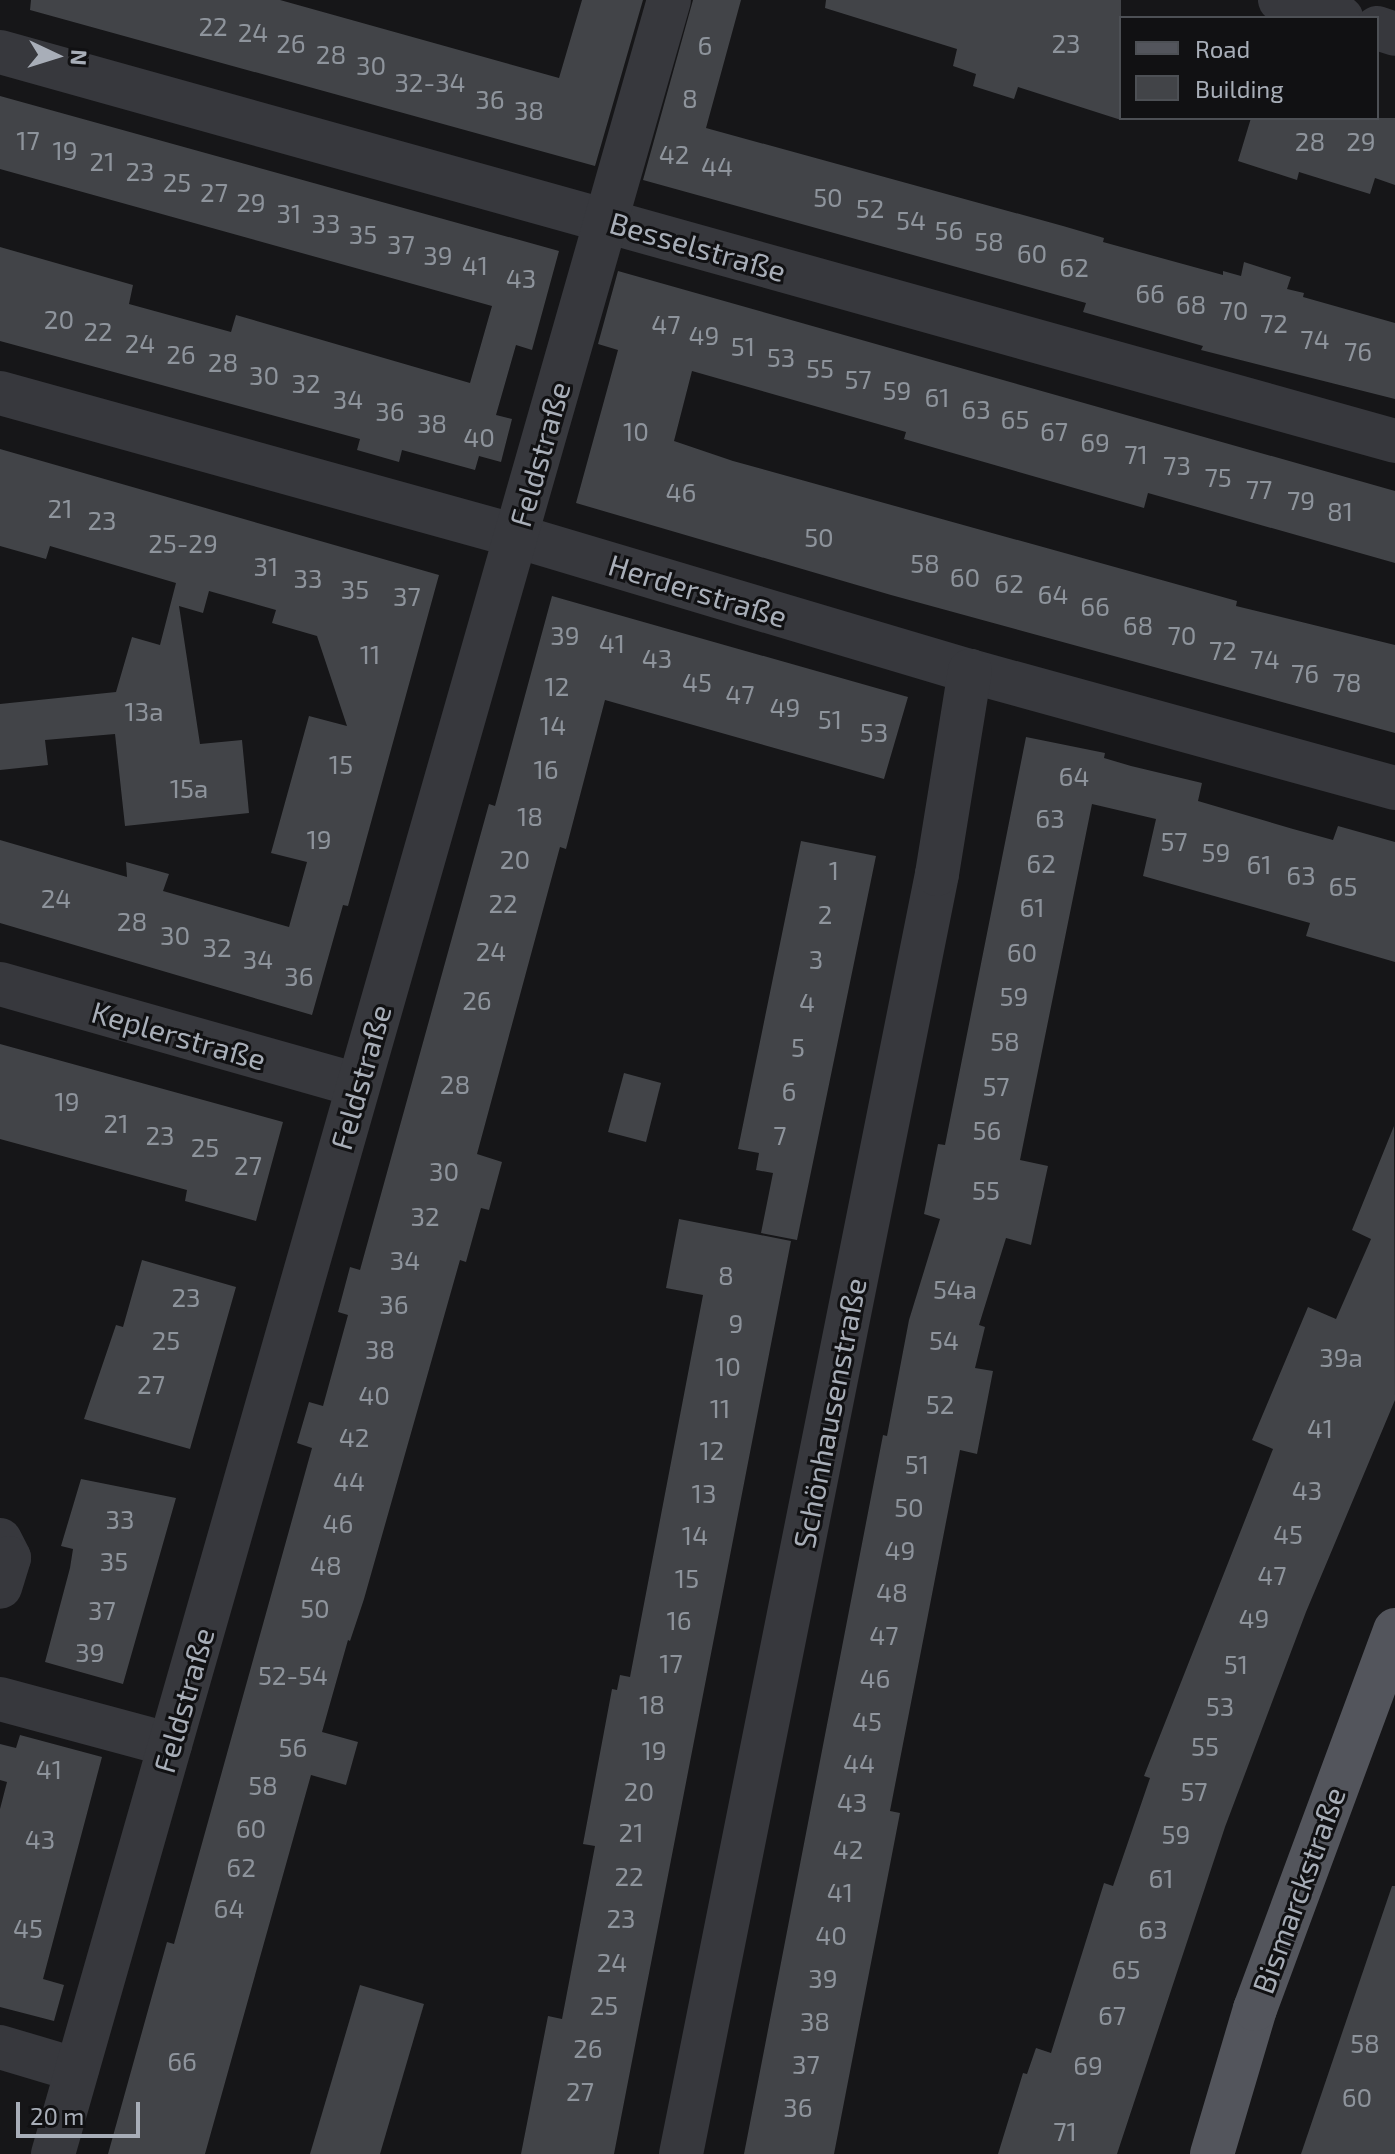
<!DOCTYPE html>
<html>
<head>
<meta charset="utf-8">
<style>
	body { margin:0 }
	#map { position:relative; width:1395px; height:2154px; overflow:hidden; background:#161618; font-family:"Exo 2",sans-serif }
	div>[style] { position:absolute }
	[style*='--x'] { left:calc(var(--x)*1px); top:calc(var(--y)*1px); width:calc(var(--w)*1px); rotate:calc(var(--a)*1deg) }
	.building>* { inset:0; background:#424448 }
	.minor>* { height:44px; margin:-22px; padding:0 22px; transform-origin:22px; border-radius:22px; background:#37383d }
	.major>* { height:44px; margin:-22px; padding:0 22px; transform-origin:22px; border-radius:22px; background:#53555c }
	span { translate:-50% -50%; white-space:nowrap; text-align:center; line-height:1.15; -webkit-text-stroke:6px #111113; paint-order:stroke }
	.number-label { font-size:26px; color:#8e949c }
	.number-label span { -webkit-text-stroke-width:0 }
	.street-label { font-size:30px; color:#a8aeb8 }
	.legend { position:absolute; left:1119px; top:16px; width:260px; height:104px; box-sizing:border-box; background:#111113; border:2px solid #4d5055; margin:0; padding:10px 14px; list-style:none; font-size:24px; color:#a8aeb8 }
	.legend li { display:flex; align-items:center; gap:16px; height:40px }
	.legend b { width:40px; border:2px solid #4d5055 }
	.north { position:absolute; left:16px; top:16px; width:80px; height:80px; -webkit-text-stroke:6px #111113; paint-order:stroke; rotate:94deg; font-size:22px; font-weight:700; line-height:32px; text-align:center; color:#a8aeb8 }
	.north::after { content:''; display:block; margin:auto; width:28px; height:36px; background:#a8aeb8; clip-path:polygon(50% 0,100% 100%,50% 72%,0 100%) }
	.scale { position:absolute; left:16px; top:2102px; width:124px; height:36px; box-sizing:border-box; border:4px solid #a8aeb8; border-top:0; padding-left:10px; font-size:24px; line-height:28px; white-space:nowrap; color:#a8aeb8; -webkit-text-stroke:6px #111113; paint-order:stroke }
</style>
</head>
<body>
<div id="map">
	<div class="building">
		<i style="clip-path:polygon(31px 0,280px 0,559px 78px,582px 0,643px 0,595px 166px,30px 10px)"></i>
		<i style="clip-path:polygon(693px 0,741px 0,706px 128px,1063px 226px,1104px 238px,1103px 242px,1223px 275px,1223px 271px,1241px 276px,1244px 262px,1291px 277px,1287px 289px,1304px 293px,1303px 297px,1395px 323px,1395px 399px,1201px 350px,1203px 346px,1083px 312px,1086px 303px,643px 180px)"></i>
		<i style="clip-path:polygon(826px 0,1121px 0,1121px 120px,1018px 87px,1014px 99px,973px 86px,976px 74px,953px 66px,957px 49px,825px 8px)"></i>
		<i style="clip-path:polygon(0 96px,559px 251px,532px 350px,516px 345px,496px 415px,512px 419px,501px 462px,479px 456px,475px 470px,402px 450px,399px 462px,357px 450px,360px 439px,0 341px,0 247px,133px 285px,129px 304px,231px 332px,236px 315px,470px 383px,492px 306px,0 169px)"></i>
		<i style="clip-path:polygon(1251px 118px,1395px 118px,1395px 185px,1375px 178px,1370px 194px,1299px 172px,1297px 180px,1238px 161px)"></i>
		<i style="clip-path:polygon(618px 271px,1395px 491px,1395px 563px,1148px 493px,1144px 508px,904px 439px,906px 432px,692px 371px,674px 441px,733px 461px,1237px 601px,1236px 606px,1395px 645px,1395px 733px,891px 595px,576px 503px,618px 350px,598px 344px)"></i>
		<i style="clip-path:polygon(0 449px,439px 575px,348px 906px,343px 905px,312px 1015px,0 923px,0 840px,127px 877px,126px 862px,169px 874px,163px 891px,289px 927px,307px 862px,271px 853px,309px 716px,347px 726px,317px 636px,272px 623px,276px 610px,209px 591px,203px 613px,179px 606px,200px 744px,242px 740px,249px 813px,125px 826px,115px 734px,45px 740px,48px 765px,0 770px,0 704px,116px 692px,132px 637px,160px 645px,176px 583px,50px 546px,46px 559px,0 546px)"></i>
		<i style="clip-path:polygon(552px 596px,908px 697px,884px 779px,605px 700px,566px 849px,560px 847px,477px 1154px,502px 1162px,489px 1210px,481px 1208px,466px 1262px,460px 1260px,364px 1599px,350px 1641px,348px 1640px,322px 1732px,358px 1742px,346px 1785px,311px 1775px,205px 2154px,108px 2154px,167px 1942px,174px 1944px,312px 1448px,297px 1443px,309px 1402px,323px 1406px,348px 1315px,338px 1312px,350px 1267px,360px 1270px,489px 804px,495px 806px)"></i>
		<i style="clip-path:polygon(1026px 737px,1105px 753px,1104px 758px,1131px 766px,1202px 783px,1198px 801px,1293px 829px,1333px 840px,1338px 826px,1395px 842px,1395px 962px,1306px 936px,1310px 923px,1143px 876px,1156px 819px,1092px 804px,1020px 1160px,1048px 1166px,1031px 1245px,1006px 1238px,979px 1325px,985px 1327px,975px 1368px,993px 1371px,977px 1454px,960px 1450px,890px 1811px,900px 1813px,834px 2154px,744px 2154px,883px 1435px,887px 1436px,909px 1320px,940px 1219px,924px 1214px,938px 1144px,945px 1145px)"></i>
		<i style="clip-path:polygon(801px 841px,876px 856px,797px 1240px,761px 1233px,773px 1173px,756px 1170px,759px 1153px,738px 1149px)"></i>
		<i style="clip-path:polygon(0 1044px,283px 1122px,256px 1221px,185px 1201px,187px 1190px,0 1139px)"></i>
		<i style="clip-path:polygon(624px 1073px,661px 1083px,646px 1142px,608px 1132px)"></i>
		<i style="clip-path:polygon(1394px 1126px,1395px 1400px,1306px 1612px,1225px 1827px,1117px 2154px,998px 2154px,1023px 2073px,1027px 2074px,1036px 2048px,1051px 2053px,1104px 1883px,1113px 1886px,1150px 1778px,1144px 1776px,1273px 1449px,1252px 1440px,1308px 1307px,1336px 1319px,1371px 1239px,1352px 1230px)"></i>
		<i style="clip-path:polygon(679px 1219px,791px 1241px,614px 2154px,521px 2154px,548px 2016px,562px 2019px,595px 1846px,583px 1844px,612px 1689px,617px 1690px,620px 1675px,630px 1677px,703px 1295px,666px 1288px)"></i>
		<i style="clip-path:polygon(142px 1260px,236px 1287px,190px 1449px,84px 1419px,116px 1325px,123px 1327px)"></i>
		<i style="clip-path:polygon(81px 1479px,176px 1498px,123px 1684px,45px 1662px,70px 1568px,73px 1549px,61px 1546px)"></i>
		<i style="clip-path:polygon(20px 1735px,102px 1757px,43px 1979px,64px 1985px,54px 2021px,0 2007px,0 1809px,7px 1782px,0 1780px,0 1744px,16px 1748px)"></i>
		<i style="clip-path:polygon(1392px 1886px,1395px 1886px,1395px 2154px,1301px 2154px)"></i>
		<i style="clip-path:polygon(360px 1985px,424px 2004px,380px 2154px,310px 2154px)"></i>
	</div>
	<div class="minor">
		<i style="--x:1280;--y:0;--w:64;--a:16.4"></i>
		<i style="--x:1377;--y:28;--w:19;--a:18"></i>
		<i style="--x:0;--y:52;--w:1448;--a:15.58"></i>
		<i style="--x:0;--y:393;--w:535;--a:15.49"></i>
		<i style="--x:516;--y:536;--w:474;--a:16.6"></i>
		<i style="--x:970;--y:671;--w:441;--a:15.4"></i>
		<i style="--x:0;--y:984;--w:371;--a:15.8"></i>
		<i style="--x:0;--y:1540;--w:20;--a:63"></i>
		<i style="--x:9;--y:1558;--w:30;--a:107"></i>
		<i style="--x:0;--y:1699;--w:176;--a:15.1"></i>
		<i style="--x:0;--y:2047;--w:80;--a:16.6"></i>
		<i style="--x:53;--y:2154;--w:2240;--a:-74.04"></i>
		<i style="--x:681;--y:2154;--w:1305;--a:-78.69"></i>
		<i style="--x:937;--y:874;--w:206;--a:-80.8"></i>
	</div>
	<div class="major">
		<i style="--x:1212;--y:2154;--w:151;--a:-73.5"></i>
		<i style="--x:1255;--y:2009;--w:404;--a:-69.7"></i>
	</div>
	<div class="number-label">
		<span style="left:213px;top:26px">22</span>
		<span style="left:253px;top:32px">24</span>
		<span style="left:291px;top:43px">26</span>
		<span style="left:1066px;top:43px">23</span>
		<span style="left:705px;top:45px">6</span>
		<span style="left:331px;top:54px">28</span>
		<span style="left:371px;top:65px">30</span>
		<span style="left:430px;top:82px">32-34</span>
		<span style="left:690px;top:98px">8</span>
		<span style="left:490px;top:99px">36</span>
		<span style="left:529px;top:110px">38</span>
		<span style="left:28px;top:140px">17</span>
		<span style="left:1310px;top:141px">28</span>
		<span style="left:1361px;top:141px">29</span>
		<span style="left:65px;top:150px">19</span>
		<span style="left:674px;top:154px">42</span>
		<span style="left:102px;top:161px">21</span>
		<span style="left:717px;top:166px">44</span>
		<span style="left:140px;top:171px">23</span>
		<span style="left:177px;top:182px">25</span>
		<span style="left:214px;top:192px">27</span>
		<span style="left:828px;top:197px">50</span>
		<span style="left:251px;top:202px">29</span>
		<span style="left:870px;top:208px">52</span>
		<span style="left:289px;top:213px">31</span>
		<span style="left:911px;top:220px">54</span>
		<span style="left:326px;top:223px">33</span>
		<span style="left:949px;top:230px">56</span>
		<span style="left:363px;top:234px">35</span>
		<span style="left:989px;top:241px">58</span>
		<span style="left:401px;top:244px">37</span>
		<span style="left:1032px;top:253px">60</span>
		<span style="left:438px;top:255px">39</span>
		<span style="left:475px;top:265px">41</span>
		<span style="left:1074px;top:267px">62</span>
		<span style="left:521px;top:278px">43</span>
		<span style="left:1150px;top:293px">66</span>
		<span style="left:1191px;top:304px">68</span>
		<span style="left:1234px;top:310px">70</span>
		<span style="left:59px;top:319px">20</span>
		<span style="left:1274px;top:323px">72</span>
		<span style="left:666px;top:324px">47</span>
		<span style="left:98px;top:331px">22</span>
		<span style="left:704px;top:335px">49</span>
		<span style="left:1315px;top:339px">74</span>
		<span style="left:140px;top:343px">24</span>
		<span style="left:743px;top:346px">51</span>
		<span style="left:1358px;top:351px">76</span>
		<span style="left:181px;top:354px">26</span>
		<span style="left:781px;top:357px">53</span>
		<span style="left:223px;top:362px">28</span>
		<span style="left:820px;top:368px">55</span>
		<span style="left:264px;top:375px">30</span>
		<span style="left:858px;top:379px">57</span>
		<span style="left:306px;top:383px">32</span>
		<span style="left:897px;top:390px">59</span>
		<span style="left:937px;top:397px">61</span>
		<span style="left:348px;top:399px">34</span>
		<span style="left:976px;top:409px">63</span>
		<span style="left:390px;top:411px">36</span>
		<span style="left:1015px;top:419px">65</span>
		<span style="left:432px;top:423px">38</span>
		<span style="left:636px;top:431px">10</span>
		<span style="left:1054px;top:431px">67</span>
		<span style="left:479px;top:437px">40</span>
		<span style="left:1095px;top:442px">69</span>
		<span style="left:1136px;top:454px">71</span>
		<span style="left:1177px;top:465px">73</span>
		<span style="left:1218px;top:477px">75</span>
		<span style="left:1259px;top:489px">77</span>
		<span style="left:681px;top:492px">46</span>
		<span style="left:1301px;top:500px">79</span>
		<span style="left:60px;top:508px">21</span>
		<span style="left:1340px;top:511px">81</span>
		<span style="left:102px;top:520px">23</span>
		<span style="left:819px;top:537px">50</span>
		<span style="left:183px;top:543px">25-29</span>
		<span style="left:925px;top:563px">58</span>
		<span style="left:266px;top:566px">31</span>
		<span style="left:965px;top:577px">60</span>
		<span style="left:308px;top:578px">33</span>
		<span style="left:1009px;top:583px">62</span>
		<span style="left:355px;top:589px">35</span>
		<span style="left:1053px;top:594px">64</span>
		<span style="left:407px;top:596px">37</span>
		<span style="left:1095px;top:606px">66</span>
		<span style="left:1138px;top:625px">68</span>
		<span style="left:565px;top:635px">39</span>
		<span style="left:1182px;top:635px">70</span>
		<span style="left:612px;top:643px">41</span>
		<span style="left:1223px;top:650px">72</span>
		<span style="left:370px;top:654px">11</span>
		<span style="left:657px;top:658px">43</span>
		<span style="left:1265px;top:659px">74</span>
		<span style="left:1305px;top:673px">76</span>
		<span style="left:697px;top:682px">45</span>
		<span style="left:1347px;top:682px">78</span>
		<span style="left:557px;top:686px">12</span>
		<span style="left:740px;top:694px">47</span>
		<span style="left:785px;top:707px">49</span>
		<span style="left:144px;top:711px">13a</span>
		<span style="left:830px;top:719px">51</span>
		<span style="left:553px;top:725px">14</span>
		<span style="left:874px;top:732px">53</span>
		<span style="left:341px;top:764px">15</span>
		<span style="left:546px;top:769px">16</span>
		<span style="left:1074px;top:776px">64</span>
		<span style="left:189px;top:788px">15a</span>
		<span style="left:530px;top:816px">18</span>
		<span style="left:1050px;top:818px">63</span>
		<span style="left:319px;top:839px">19</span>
		<span style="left:1174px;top:841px">57</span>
		<span style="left:1216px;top:852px">59</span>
		<span style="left:515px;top:859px">20</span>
		<span style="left:1041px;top:863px">62</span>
		<span style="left:1259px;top:864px">61</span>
		<span style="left:834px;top:870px">1</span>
		<span style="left:1301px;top:875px">63</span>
		<span style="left:1343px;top:886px">65</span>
		<span style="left:56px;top:898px">24</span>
		<span style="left:503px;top:903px">22</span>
		<span style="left:1032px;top:907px">61</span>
		<span style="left:825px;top:914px">2</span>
		<span style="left:132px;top:921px">28</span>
		<span style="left:175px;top:935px">30</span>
		<span style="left:217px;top:947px">32</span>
		<span style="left:491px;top:951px">24</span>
		<span style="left:1022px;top:952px">60</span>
		<span style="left:258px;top:959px">34</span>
		<span style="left:816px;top:959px">3</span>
		<span style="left:299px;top:976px">36</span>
		<span style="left:1014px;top:996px">59</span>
		<span style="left:477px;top:1000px">26</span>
		<span style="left:807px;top:1002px">4</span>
		<span style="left:1005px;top:1041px">58</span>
		<span style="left:798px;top:1047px">5</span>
		<span style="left:455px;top:1084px">28</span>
		<span style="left:996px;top:1086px">57</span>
		<span style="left:789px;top:1091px">6</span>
		<span style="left:67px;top:1101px">19</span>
		<span style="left:116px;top:1123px">21</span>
		<span style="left:987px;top:1130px">56</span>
		<span style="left:160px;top:1135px">23</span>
		<span style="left:780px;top:1135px">7</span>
		<span style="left:205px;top:1147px">25</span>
		<span style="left:248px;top:1165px">27</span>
		<span style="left:444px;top:1171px">30</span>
		<span style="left:986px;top:1190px">55</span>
		<span style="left:425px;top:1216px">32</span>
		<span style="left:405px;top:1260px">34</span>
		<span style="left:726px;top:1275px">8</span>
		<span style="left:955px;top:1289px">54a</span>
		<span style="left:186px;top:1297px">23</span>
		<span style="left:394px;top:1304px">36</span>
		<span style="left:736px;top:1323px">9</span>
		<span style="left:166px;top:1340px">25</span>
		<span style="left:944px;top:1340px">54</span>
		<span style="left:380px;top:1349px">38</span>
		<span style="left:1341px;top:1357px">39a</span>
		<span style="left:728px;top:1366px">10</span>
		<span style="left:151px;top:1384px">27</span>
		<span style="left:374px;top:1395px">40</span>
		<span style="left:940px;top:1404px">52</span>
		<span style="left:720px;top:1408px">11</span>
		<span style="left:1320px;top:1428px">41</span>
		<span style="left:354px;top:1437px">42</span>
		<span style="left:712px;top:1450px">12</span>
		<span style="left:917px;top:1464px">51</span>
		<span style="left:349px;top:1481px">44</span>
		<span style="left:1307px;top:1490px">43</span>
		<span style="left:704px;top:1493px">13</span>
		<span style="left:909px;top:1507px">50</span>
		<span style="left:120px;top:1519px">33</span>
		<span style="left:338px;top:1523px">46</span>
		<span style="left:1288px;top:1534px">45</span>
		<span style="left:695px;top:1535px">14</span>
		<span style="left:900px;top:1550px">49</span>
		<span style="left:114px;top:1561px">35</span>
		<span style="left:326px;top:1565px">48</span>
		<span style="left:1272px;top:1575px">47</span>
		<span style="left:687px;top:1578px">15</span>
		<span style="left:892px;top:1592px">48</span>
		<span style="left:315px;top:1608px">50</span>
		<span style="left:102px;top:1610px">37</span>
		<span style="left:1254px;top:1618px">49</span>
		<span style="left:679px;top:1620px">16</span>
		<span style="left:884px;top:1635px">47</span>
		<span style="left:90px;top:1652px">39</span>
		<span style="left:671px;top:1663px">17</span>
		<span style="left:1236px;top:1664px">51</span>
		<span style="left:293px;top:1675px">52-54</span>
		<span style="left:875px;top:1678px">46</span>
		<span style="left:652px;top:1704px">18</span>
		<span style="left:1220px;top:1706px">53</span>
		<span style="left:867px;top:1721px">45</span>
		<span style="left:1205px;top:1746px">55</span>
		<span style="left:293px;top:1747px">56</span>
		<span style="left:654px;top:1750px">19</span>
		<span style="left:859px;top:1763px">44</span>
		<span style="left:49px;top:1769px">41</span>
		<span style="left:263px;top:1785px">58</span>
		<span style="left:639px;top:1791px">20</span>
		<span style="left:1194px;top:1791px">57</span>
		<span style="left:852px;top:1802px">43</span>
		<span style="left:251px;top:1828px">60</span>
		<span style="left:631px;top:1832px">21</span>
		<span style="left:1176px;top:1834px">59</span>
		<span style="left:40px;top:1839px">43</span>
		<span style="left:848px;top:1849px">42</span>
		<span style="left:241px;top:1867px">62</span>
		<span style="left:629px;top:1876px">22</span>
		<span style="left:1161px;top:1878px">61</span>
		<span style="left:840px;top:1892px">41</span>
		<span style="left:229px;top:1908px">64</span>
		<span style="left:621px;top:1918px">23</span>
		<span style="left:28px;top:1928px">45</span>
		<span style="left:1153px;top:1929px">63</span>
		<span style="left:831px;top:1935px">40</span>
		<span style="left:612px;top:1962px">24</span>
		<span style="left:1126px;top:1969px">65</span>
		<span style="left:823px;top:1978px">39</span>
		<span style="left:604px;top:2005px">25</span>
		<span style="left:1112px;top:2015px">67</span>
		<span style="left:815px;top:2021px">38</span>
		<span style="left:1365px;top:2043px">58</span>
		<span style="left:588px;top:2048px">26</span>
		<span style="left:182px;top:2061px">66</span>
		<span style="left:806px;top:2064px">37</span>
		<span style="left:1088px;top:2065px">69</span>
		<span style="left:580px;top:2091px">27</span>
		<span style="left:1357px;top:2097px">60</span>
		<span style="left:798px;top:2107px">36</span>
		<span style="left:1065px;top:2131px">71</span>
	</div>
	<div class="street-label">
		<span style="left:698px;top:246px;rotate:16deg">Besselstraße</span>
		<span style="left:539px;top:454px;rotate:-74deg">Feldstraße</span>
		<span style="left:698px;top:590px;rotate:17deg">Herderstraße</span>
		<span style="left:179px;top:1035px;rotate:16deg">Keplerstraße</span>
		<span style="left:360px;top:1077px;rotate:-74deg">Feldstraße</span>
		<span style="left:829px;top:1413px;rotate:-79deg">Schönhausenstraße</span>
		<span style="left:183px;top:1700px;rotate:-74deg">Feldstraße</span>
		<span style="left:1298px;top:1890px;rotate:-70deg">Bismarckstraße</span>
	</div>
	<ul class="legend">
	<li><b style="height:10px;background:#53555c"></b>Road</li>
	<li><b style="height:22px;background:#424448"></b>Building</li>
	</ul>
	<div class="north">N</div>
	<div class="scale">20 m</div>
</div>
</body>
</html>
